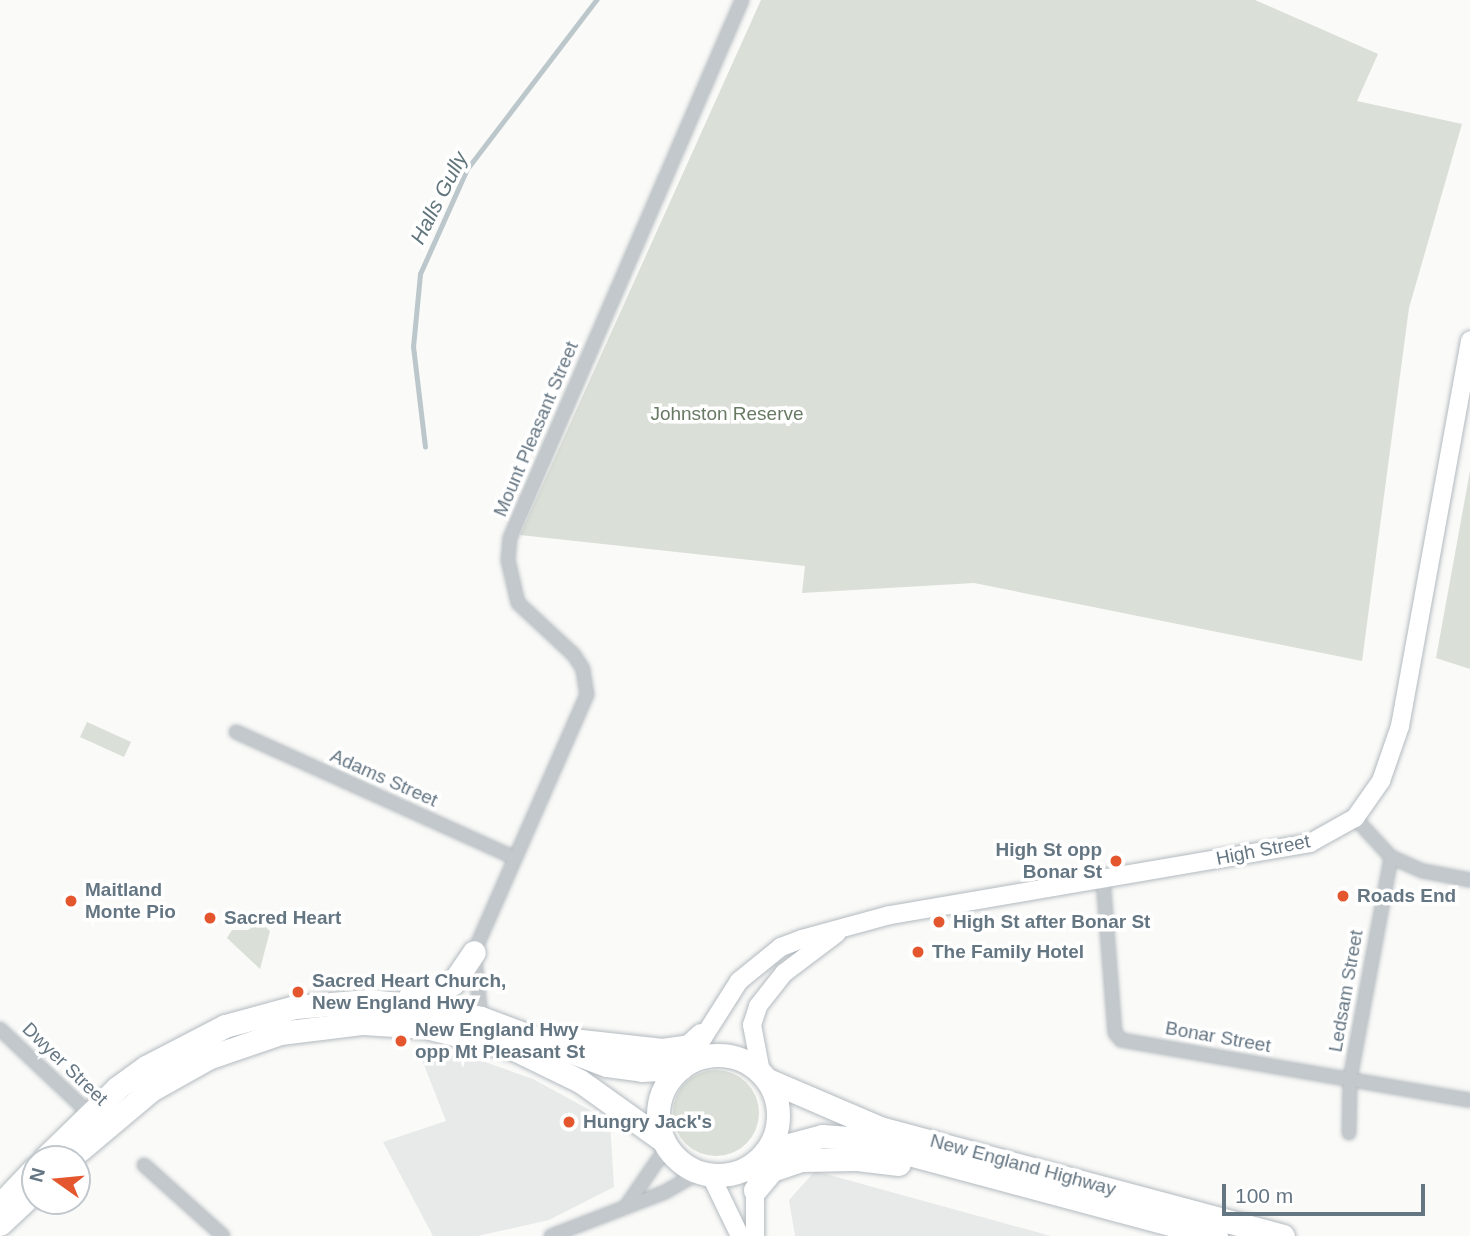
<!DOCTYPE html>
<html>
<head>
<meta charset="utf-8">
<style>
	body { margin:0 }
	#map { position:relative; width:1470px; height:1236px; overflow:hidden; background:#fafaf8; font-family:Arial,sans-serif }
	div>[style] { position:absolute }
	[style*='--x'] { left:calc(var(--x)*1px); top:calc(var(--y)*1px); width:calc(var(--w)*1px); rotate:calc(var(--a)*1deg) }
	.built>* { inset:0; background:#e8e9e9 }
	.green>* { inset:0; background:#dadfd7 }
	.round { border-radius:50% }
	.stream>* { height:4.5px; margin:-2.25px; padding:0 2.25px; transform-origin:2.25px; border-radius:2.25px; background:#bbc7cb }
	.roads { filter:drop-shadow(0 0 2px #b3babf) drop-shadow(0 0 2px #b3babf) }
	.street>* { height:12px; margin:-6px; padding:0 6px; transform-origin:6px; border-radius:6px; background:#c3c8cc }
	.secondary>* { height:18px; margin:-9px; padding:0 9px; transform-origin:9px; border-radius:9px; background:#fff }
	.highway>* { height:23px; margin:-11.5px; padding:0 11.5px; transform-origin:11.5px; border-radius:11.5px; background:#fff }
	.highway>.ring { margin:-11.5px; padding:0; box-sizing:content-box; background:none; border:23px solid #fff; border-radius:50% }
	.dots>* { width:19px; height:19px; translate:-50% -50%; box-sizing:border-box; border:4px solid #fff; border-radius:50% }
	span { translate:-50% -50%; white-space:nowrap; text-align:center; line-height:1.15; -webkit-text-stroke:7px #fff; paint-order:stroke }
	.park-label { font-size:19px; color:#687a64 }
	.street-label { font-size:19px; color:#657683 }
	.poi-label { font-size:19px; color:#657683; font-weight:700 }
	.right { translate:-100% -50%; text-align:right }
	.left { translate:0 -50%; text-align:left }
	.water-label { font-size:21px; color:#60757c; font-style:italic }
	.north { position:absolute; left:21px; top:1145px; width:70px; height:70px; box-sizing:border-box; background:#fff; border:2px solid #c1c8cd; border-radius:50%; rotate:285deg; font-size:19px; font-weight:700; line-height:28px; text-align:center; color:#657683 }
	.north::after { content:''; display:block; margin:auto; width:24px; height:32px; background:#e4572e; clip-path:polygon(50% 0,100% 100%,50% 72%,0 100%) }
	.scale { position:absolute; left:1222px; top:1184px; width:203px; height:32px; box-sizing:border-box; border:4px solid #657683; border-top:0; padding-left:9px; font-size:21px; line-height:24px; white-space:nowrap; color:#657683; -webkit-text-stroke:5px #fff; paint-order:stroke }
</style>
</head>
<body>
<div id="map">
	<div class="built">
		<i style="clip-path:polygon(417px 1047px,485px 1062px,533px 1079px,610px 1121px,614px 1187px,549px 1220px,478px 1236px,433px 1236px,383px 1142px,446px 1121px)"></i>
		<i style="clip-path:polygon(815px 1171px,1051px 1236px,795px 1236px,789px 1200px)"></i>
	</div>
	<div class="green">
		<i style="clip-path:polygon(761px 0,1255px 0,1378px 54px,1357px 101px,1462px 124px,1409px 308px,1362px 661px,974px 583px,802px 593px,805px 566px,520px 535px)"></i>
		<i style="clip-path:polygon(1470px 471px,1470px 669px,1436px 658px)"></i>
		<i style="clip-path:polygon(87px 722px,131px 742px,124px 757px,80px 737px)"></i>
		<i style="clip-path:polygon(260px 922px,270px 931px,260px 969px,227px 938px,232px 930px,248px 930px)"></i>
		<i class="round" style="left:673px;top:1070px;width:86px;height:86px"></i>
	</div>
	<div class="stream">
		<i style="--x:425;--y:447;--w:101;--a:-96.8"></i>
		<i style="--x:413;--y:347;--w:73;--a:-84.5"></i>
		<i style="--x:420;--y:274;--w:115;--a:-65.9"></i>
		<i style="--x:467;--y:169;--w:213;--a:-52.6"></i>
	</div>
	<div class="roads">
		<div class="street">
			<i style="--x:236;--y:732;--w:306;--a:24.3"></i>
			<i style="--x:1355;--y:818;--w:53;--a:47.3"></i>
			<i style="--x:1391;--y:857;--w:35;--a:24"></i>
			<i style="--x:1423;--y:871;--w:48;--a:10.8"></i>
			<i style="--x:1103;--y:878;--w:155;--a:85.6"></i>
			<i style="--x:1115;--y:1033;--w:9;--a:49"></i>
			<i style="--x:1121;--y:1040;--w:354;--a:9.8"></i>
			<i style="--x:481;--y:1018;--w:66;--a:-96.1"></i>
			<i style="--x:474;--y:952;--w:281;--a:-66.3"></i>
			<i style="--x:587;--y:695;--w:26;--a:-99"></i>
			<i style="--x:583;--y:669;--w:17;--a:-123"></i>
			<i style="--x:574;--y:655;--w:76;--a:-137.1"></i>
			<i style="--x:518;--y:603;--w:44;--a:-103.1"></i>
			<i style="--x:508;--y:560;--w:22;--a:-85"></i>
			<i style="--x:510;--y:538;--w:586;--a:-66.67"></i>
			<i style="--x:0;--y:1029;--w:129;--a:43.4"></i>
			<i style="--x:1349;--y:1133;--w:54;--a:-88.9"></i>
			<i style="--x:1350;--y:1079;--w:226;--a:-79.5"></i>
			<i style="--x:144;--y:1165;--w:106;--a:41.9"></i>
			<i style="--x:627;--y:1205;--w:69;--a:-55.6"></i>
			<i style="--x:551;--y:1236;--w:122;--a:-21.1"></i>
			<i style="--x:665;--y:1192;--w:38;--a:-30"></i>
		</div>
		<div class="secondary">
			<i style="--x:687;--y:1063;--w:97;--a:-57.6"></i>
			<i style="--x:739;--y:981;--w:54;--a:-39"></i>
			<i style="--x:781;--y:947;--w:22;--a:-21"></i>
			<i style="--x:802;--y:939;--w:91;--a:-15.3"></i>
			<i style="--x:890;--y:915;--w:426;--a:-9.7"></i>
			<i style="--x:1310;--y:843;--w:51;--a:-29.1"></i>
			<i style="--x:1355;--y:818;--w:45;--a:-54.9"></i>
			<i style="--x:1381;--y:781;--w:58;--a:-70.9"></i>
			<i style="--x:1400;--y:726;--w:392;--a:-79.7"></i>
			<i style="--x:761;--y:1072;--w:48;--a:-100.8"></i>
			<i style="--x:752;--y:1025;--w:20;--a:-72"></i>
			<i style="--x:758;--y:1006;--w:42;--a:-51.8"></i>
			<i style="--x:784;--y:973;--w:66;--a:-37"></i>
			<i style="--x:711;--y:1176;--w:67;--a:64.2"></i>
			<i style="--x:755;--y:1236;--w:46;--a:-90"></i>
			<i style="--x:755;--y:1190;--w:34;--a:-80"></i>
		</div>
		<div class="highway">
			<i style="--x:410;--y:996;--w:27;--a:-6"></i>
			<i style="--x:437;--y:993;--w:19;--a:-32"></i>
			<i style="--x:453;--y:983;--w:37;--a:-56"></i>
			<i style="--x:572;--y:1040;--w:91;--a:6.3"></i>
			<i style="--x:662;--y:1050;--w:27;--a:-8"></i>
			<i style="--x:689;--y:1046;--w:16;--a:-43"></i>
			<i class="ring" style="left:658px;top:1055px;width:97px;height:97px"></i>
			<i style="--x:768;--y:1080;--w:122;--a:23.2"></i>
			<i style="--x:880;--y:1128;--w:417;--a:15"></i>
			<i style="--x:766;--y:1151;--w:58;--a:-15"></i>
			<i style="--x:822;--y:1136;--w:27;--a:4"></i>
			<i style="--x:849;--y:1138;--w:380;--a:15"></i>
			<i style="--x:44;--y:1159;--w:102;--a:-44.2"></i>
			<i style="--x:117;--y:1088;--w:36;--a:-36"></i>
			<i style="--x:146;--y:1067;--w:89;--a:-27.4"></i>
			<i style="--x:225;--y:1026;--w:73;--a:-15.2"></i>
			<i style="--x:295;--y:1007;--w:73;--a:-4.7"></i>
			<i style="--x:368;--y:1001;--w:61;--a:5.6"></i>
			<i style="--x:429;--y:1007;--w:53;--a:11.9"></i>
			<i style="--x:481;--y:1018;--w:134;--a:20.5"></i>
			<i style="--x:607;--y:1065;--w:34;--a:8"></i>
			<i style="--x:641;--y:1070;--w:40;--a:-2.9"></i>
			<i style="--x:69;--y:1159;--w:107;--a:-40.1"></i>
			<i style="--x:151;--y:1090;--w:68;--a:-29.2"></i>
			<i style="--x:210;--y:1057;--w:74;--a:-18.9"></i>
			<i style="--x:280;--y:1033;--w:84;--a:-6.9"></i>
			<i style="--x:363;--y:1023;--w:63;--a:3.6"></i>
			<i style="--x:426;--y:1027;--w:91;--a:14"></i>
			<i style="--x:514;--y:1049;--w:73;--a:25.9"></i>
			<i style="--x:580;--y:1081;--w:100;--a:35.6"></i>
			<i style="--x:755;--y:1190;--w:26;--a:-50"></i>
			<i style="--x:772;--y:1170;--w:31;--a:-19"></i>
			<i style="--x:801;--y:1160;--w:56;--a:-1"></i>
			<i style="--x:857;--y:1159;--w:42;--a:6.8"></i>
			<i style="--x:0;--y:1205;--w:51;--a:-46.6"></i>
			<i style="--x:0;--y:1224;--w:48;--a:-43.3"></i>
		</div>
	</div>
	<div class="dots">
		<i style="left:1116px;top:861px;background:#e4572e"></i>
		<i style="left:1343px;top:896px;background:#e4572e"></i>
		<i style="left:71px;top:901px;background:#e4572e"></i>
		<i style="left:210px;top:918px;background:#e4572e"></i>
		<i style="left:939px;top:922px;background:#e4572e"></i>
		<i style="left:918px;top:952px;background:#e4572e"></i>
		<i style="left:298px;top:992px;background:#e4572e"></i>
		<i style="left:401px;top:1041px;background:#e4572e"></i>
		<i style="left:569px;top:1122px;background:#e4572e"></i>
	</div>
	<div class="park-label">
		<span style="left:727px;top:414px">Johnston Reserve</span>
	</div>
	<div class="street-label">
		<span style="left:536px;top:429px;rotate:-67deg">Mount Pleasant Street</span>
		<span style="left:384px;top:778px;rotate:24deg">Adams Street</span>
		<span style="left:1263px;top:850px;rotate:-11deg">High Street</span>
		<span style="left:1346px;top:991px;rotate:-80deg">Ledsam Street</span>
		<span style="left:1218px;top:1037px;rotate:10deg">Bonar Street</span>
		<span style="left:65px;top:1064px;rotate:44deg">Dwyer Street</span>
		<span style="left:1023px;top:1165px;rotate:15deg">New England Highway</span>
	</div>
	<div class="poi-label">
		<span class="right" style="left:1102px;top:861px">High St opp<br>Bonar St</span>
		<span class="left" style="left:85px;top:901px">Maitland<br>Monte Pio</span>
		<span class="left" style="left:1357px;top:896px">Roads End</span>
		<span class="left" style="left:224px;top:918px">Sacred Heart</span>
		<span class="left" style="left:953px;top:922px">High St after Bonar St</span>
		<span class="left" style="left:932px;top:952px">The Family Hotel</span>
		<span class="left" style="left:312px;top:992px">Sacred Heart Church,<br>New England Hwy</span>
		<span class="left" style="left:415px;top:1041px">New England Hwy<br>opp Mt Pleasant St</span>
		<span class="left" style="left:583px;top:1122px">Hungry Jack's</span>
	</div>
	<div class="water-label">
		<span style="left:439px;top:198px;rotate:-63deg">Halls Gully</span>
	</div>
	<div class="north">N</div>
	<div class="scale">100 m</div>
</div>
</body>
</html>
